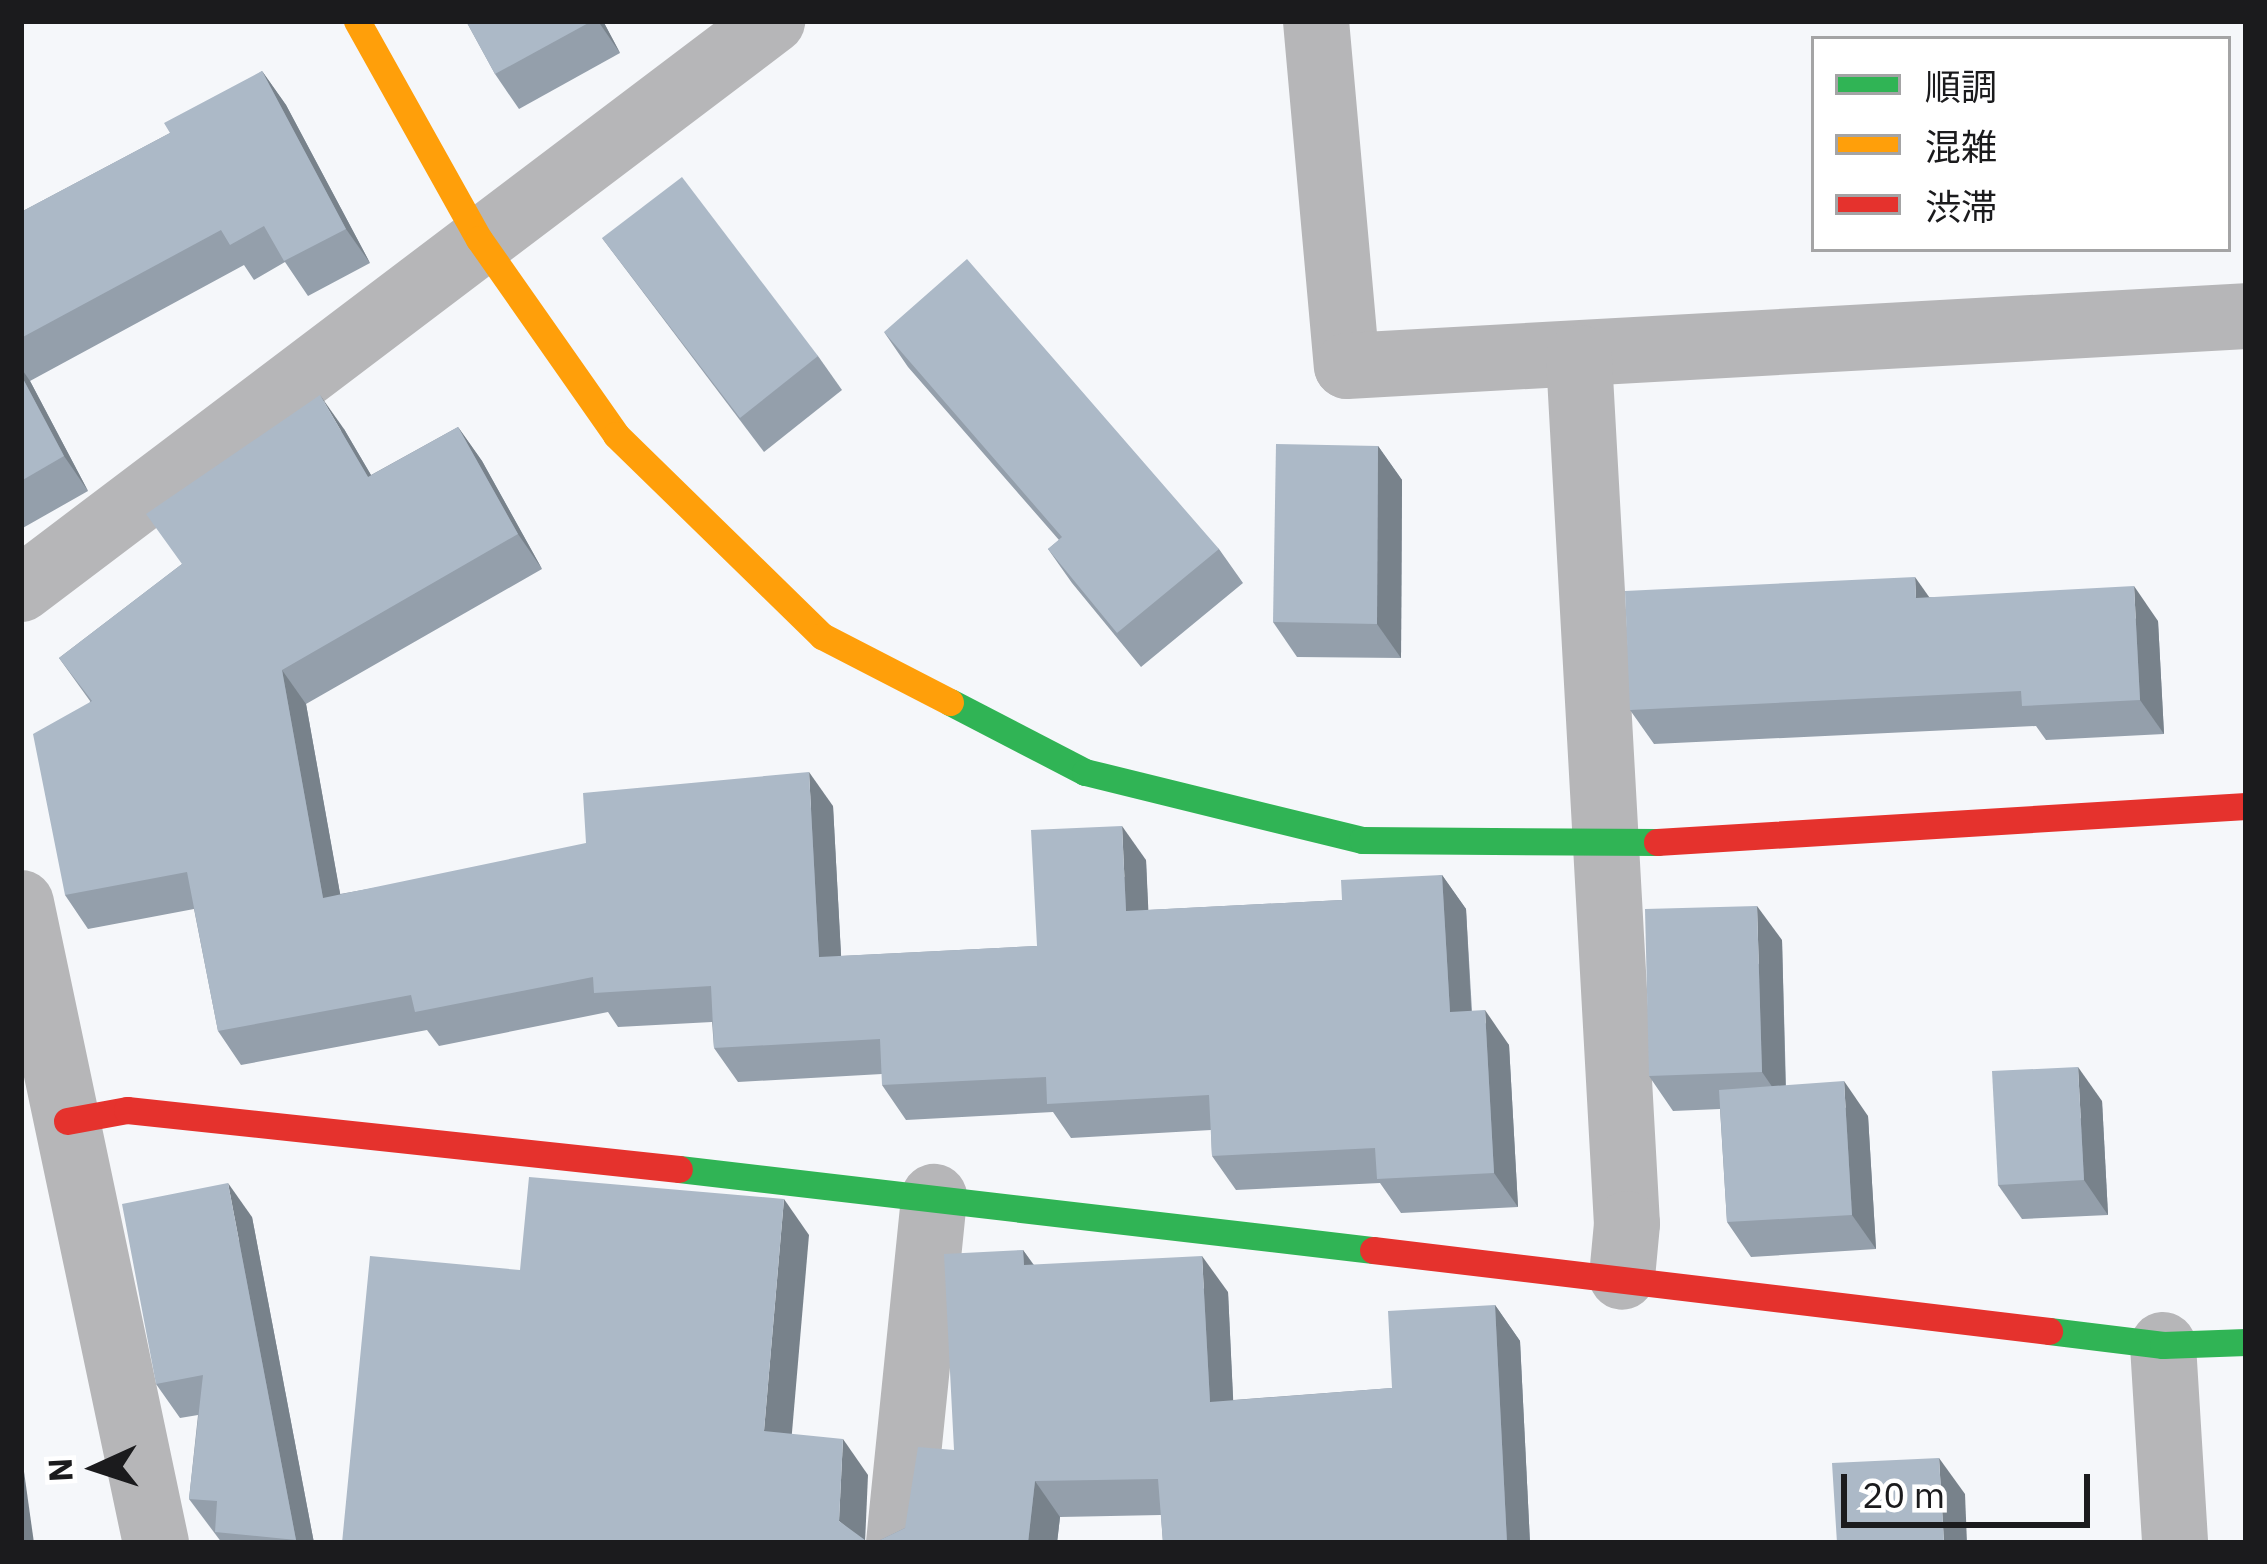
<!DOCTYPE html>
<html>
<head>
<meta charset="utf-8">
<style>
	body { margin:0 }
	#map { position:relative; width:2267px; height:1564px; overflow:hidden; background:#f5f7fa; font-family:"IBM Plex Sans","Noto Sans JP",sans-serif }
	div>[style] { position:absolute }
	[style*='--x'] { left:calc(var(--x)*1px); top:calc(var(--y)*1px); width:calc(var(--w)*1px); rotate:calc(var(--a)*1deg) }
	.street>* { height:66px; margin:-33px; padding:0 33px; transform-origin:33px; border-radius:33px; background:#b6b6b8 }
	.fast>* { height:27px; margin:-13.5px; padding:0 13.5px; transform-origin:13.5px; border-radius:13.5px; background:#30b455 }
	.slow>* { height:27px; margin:-13.5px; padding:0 13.5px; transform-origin:13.5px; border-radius:13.5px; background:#ff9f0a }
	.jam>* { height:27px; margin:-13.5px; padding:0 13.5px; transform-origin:13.5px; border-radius:13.5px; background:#e5322d }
	.wall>* { inset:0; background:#949fab }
	.shaded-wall>* { inset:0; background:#78828b }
	.building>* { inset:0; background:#acb9c7 }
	span { translate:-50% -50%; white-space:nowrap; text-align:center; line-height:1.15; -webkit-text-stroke:12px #fff; paint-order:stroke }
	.frame { position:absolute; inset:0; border:24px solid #1b1b1d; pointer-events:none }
	.legend { position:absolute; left:1811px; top:36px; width:420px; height:216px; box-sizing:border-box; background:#fff; border:3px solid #a4a4a5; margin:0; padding:15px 21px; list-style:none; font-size:36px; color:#1b1b1d }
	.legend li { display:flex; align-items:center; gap:24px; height:60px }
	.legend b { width:60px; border:3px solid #a4a4a5 }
	.north { position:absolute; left:36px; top:1408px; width:120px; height:120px; -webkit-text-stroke:9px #fff; paint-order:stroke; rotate:267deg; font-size:33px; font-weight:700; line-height:48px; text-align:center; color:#1b1b1d }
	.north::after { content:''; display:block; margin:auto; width:42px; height:54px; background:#1b1b1d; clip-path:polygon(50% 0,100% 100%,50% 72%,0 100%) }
	.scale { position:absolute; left:1841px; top:1474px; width:249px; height:54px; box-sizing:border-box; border:6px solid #1b1b1d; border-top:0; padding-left:15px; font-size:36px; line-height:42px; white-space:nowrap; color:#1b1b1d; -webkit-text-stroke:9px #fff; paint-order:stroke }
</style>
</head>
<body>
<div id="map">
	<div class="street">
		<i style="--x:1316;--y:21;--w:346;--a:84.9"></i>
		<i style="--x:1347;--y:366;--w:900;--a:-3.18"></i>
		<i style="--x:1579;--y:358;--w:867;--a:86.83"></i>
		<i style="--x:1627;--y:1224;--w:53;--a:95.4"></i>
		<i style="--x:21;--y:589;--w:942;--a:-37.1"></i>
		<i style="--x:21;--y:903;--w:654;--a:78.09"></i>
		<i style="--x:2163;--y:1345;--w:198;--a:86.5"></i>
		<i style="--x:899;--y:1543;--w:348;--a:-84.2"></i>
	</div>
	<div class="fast">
		<i style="--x:950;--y:702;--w:152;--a:27.4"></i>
		<i style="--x:1085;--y:772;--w:285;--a:13.8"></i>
		<i style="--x:1362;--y:840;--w:295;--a:0.4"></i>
		<i style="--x:679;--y:1169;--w:699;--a:6.66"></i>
		<i style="--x:2049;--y:1331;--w:115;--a:7"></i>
		<i style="--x:2163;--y:1345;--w:83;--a:-2.1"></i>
	</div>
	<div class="slow">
		<i style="--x:357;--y:21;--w:250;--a:60.8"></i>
		<i style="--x:479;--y:239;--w:239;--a:55"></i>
		<i style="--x:616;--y:435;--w:288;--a:44.3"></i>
		<i style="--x:822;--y:636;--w:144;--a:27.3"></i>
	</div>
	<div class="jam">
		<i style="--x:1657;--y:842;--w:590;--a:-3.5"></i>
		<i style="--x:67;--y:1121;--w:61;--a:-10.4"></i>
		<i style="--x:127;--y:1110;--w:555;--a:6.1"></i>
		<i style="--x:1373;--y:1250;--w:681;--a:6.83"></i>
	</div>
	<div class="wall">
		<i style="clip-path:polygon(466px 21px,603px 21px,620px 53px,519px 109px,495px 74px)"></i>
		<i style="clip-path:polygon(262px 71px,286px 105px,370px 263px,308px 296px,285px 262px,254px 280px,244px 265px,30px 381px,88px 491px,21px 529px,21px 212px,170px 133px)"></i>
		<i style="clip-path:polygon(602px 238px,818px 356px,842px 390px,764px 452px)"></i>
		<i style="clip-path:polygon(884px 332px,1219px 549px,1243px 583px,1141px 667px,1072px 583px,1048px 549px,1059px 540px,908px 367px)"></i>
		<i style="clip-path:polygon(458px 427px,482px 461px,542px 569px,306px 704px,340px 894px,833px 806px,841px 956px,1037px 946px,1146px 860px,1148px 910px,1342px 900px,1442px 875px,1466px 909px,1472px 1011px,1509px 1045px,1518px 1207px,1401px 1213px,1380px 1183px,1236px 1190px,1212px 1156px,1211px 1130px,1071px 1138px,1053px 1112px,906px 1120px,882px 1085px,882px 1074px,738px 1082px,714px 1048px,712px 1022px,618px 1027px,608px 1012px,439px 1046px,427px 1030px,241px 1065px,218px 1031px,194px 909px,88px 929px,65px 895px,90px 701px,59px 658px,182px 564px,344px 429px,371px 475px)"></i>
		<i style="clip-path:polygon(1378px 446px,1402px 480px,1401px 658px,1297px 657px,1273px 622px)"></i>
		<i style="clip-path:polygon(1929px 597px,2158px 621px,2164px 734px,2046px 740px,2036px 726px,1654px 744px,1630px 710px)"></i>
		<i style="clip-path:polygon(1782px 940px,1786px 1086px,1868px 1116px,1876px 1249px,1751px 1257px,1727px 1222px,1720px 1109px,1673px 1111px,1649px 1076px)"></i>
		<i style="clip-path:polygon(2102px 1101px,2108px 1215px,2022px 1219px,1998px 1185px)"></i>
		<i style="clip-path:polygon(252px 1217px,314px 1543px,222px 1543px,189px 1499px,198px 1415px,180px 1418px,156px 1384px)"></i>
		<i style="clip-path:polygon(1023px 1250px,1034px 1265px,1228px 1292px,1233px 1400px,1392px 1388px,1495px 1305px,1520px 1341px,1530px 1543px,1163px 1543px,1161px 1515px,1060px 1517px,1057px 1543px,874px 1543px,905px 1528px,954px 1450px)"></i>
	</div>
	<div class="shaded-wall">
		<i style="clip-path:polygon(598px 21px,603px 21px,620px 53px)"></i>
		<i style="clip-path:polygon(262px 71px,286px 105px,370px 263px,346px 229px)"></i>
		<i style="clip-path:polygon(21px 368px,30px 381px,88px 491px,64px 456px,21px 375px)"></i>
		<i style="clip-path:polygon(320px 395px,344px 429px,392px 511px,368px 477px)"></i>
		<i style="clip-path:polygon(458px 427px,482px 461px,542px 569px,518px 534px)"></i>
		<i style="clip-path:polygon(1378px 446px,1402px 480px,1401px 658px,1377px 624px)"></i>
		<i style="clip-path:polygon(1915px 577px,1939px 611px,1916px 598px)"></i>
		<i style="clip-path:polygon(2134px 586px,2158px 621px,2164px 734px,2140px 700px)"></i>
		<i style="clip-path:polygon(282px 670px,306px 704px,347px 932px,323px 898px)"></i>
		<i style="clip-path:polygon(809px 772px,833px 806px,843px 991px,819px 957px)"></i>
		<i style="clip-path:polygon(1122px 826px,1146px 860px,1150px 945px,1126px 911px)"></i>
		<i style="clip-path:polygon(1442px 875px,1466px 909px,1473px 1046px,1450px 1012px)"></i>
		<i style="clip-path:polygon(1757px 906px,1782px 940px,1786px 1107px,1762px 1072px)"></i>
		<i style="clip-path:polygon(1485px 1010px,1509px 1045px,1518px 1207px,1494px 1173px)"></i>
		<i style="clip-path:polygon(2078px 1067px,2102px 1101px,2108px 1215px,2084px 1180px)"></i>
		<i style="clip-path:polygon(1844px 1081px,1868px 1116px,1876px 1249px,1852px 1215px)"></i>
		<i style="clip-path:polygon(228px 1183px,252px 1217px,314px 1543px,298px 1543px,296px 1540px)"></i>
		<i style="clip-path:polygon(784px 1199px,809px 1235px,789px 1467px,764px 1431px)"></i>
		<i style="clip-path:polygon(1023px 1250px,1048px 1286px,1024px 1265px)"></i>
		<i style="clip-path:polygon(1202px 1256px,1228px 1292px,1235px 1438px,1210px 1402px)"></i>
		<i style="clip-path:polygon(1495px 1305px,1520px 1341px,1530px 1543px,1507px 1543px)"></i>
		<i style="clip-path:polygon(843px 1439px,868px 1475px,865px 1543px,839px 1521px)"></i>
		<i style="clip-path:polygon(21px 1450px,34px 1543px,21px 1543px)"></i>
		<i style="clip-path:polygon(1939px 1458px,1965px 1494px,1967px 1543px,1944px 1543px)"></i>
		<i style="clip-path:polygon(1035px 1481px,1060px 1517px,1057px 1543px,1028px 1543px)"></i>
	</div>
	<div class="building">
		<i style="clip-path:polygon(466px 21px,592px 21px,495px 74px)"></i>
		<i style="clip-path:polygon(262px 71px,346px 229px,284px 261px,264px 226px,230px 245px,221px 230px,21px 338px,21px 212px,170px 133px,164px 123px)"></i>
		<i style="clip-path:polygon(682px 177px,818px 356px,740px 418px,602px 238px)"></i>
		<i style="clip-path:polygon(967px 259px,1219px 549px,1117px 633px,1048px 549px,1062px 537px,884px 332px)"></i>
		<i style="clip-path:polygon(21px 375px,64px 456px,21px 481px)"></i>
		<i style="clip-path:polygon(320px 395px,368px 477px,458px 427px,518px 534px,282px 670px,323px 898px,586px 843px,583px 793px,809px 772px,819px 957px,1037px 946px,1031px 830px,1122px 826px,1126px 911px,1342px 900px,1341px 880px,1442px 875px,1450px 1012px,1485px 1010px,1494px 1173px,1377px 1179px,1375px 1148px,1212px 1156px,1209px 1095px,1047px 1104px,1046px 1077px,882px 1085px,880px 1039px,714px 1048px,711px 986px,594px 993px,593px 977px,415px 1012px,411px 995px,218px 1031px,187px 872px,65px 895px,33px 734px,92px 701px,59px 658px,182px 564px,146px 514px)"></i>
		<i style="clip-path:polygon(1276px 444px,1378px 446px,1377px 624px,1273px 622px)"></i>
		<i style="clip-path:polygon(1915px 577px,1916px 598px,2134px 586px,2140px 700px,2022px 706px,2021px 691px,1630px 710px,1625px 591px)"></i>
		<i style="clip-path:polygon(1757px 906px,1762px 1072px,1649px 1076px,1645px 909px)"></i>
		<i style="clip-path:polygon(2078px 1067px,2084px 1180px,1998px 1185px,1992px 1071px)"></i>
		<i style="clip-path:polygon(1844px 1081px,1852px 1215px,1727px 1222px,1719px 1090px)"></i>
		<i style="clip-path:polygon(529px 1177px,784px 1199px,764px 1431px,843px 1439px,839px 1521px,869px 1543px,342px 1543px,370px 1256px,520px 1270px)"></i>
		<i style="clip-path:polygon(228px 1183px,296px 1540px,215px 1532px,217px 1501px,189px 1499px,203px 1375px,156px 1384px,122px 1204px)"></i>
		<i style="clip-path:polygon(1023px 1250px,1024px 1265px,1202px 1256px,1210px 1402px,1392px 1388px,1388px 1311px,1495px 1305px,1507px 1543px,1163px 1543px,1158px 1479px,1035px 1481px,1028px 1543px,874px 1543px,905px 1528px,918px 1447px,954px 1450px,944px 1254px)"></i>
		<i style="clip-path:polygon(1939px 1458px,1944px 1543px,1837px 1543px,1832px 1463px)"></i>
	</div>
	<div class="frame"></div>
	<ul class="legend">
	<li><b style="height:15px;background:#30b455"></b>順調</li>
	<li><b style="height:15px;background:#ff9f0a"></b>混雑</li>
	<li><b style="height:15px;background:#e5322d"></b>渋滞</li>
	</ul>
	<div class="north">N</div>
	<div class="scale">20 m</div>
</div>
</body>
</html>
